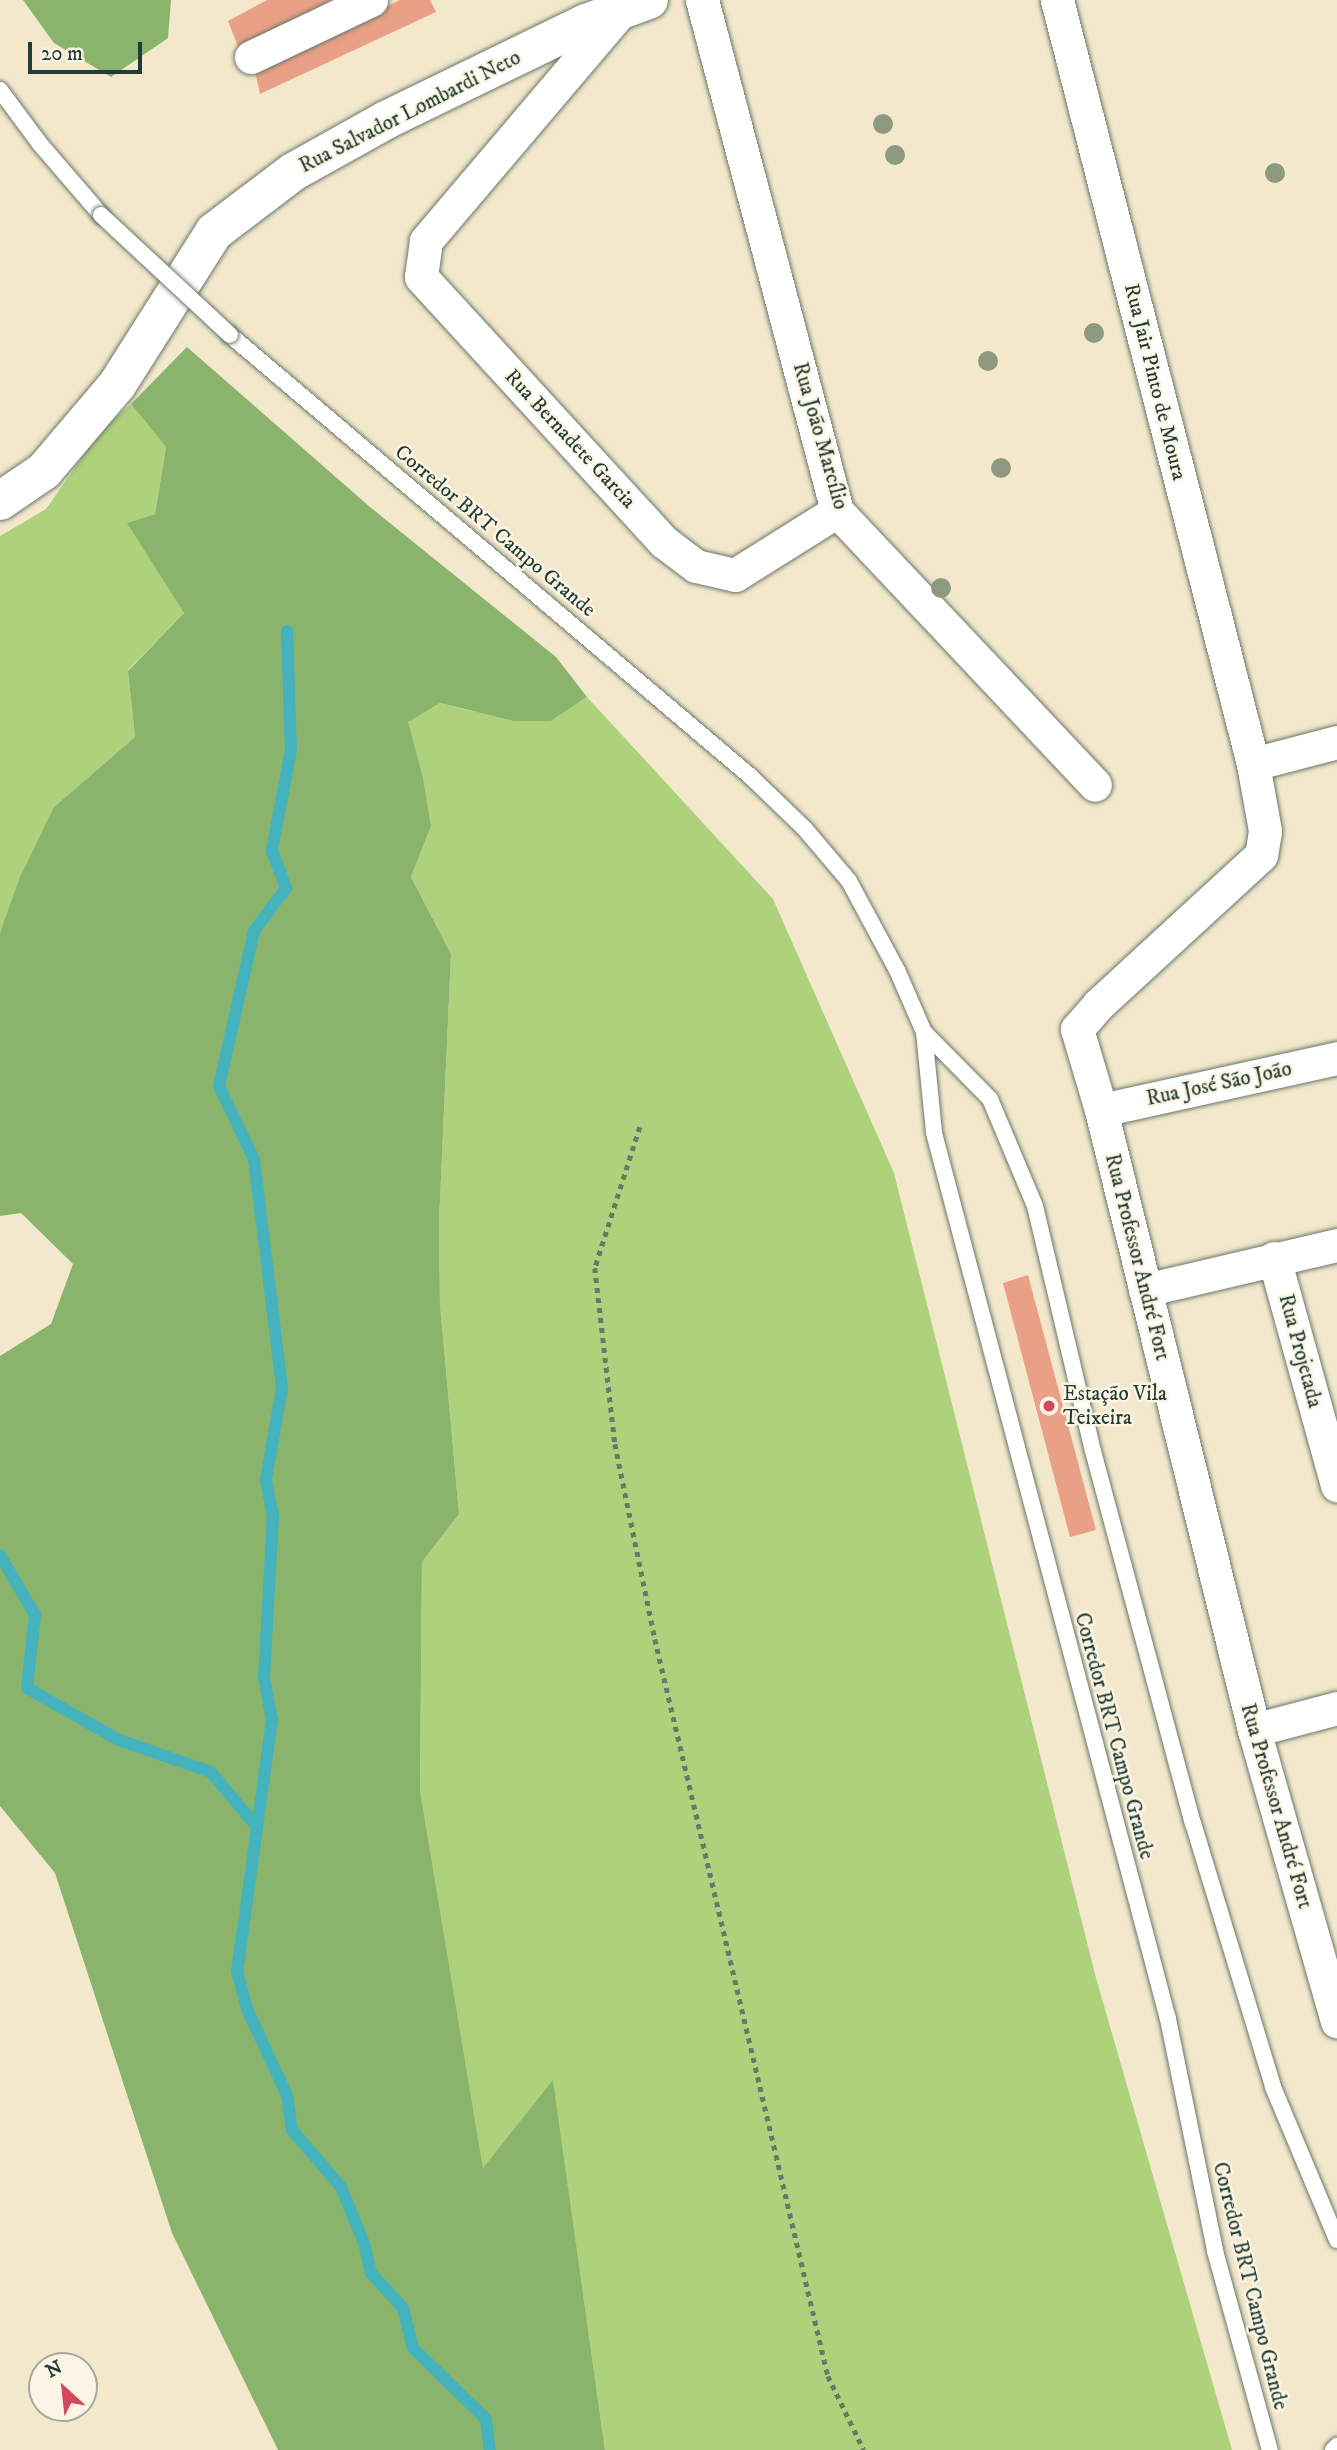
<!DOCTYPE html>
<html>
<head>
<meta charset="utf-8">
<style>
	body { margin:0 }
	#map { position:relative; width:1337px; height:2450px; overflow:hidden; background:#f3e8cc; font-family:"IM FELL DW Pica",serif }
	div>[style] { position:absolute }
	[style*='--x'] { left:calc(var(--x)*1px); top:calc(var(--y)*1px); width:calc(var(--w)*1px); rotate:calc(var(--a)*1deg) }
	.green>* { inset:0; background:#add27b }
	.forest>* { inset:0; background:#8ab46b }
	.stream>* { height:12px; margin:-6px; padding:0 6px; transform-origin:6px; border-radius:6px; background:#44b3be }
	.building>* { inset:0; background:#eaa086 }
	.path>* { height:4.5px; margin-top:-2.25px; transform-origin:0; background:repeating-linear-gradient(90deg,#697969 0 5px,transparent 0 10px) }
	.roads { filter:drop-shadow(0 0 2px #697969) drop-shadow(0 0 2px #697969) }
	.service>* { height:16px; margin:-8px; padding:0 8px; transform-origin:8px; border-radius:8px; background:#fff }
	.minor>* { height:33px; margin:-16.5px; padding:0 16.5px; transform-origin:16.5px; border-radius:16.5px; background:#fff }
	.secondary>* { height:38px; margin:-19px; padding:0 19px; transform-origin:19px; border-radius:19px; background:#fff }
	.bridges { filter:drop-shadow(0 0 2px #697969) drop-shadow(0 0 2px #697969) }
	.service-bridge>* { height:16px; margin:-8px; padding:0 8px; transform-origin:8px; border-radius:8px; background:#fff }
	.trees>* { width:20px; height:20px; margin:-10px; border-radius:50%; background:#8e9a80 }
	.dots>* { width:19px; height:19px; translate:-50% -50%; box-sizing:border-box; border:4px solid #fcf5e5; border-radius:50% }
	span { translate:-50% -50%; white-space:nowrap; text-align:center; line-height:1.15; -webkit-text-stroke:5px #fcf5e5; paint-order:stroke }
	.street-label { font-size:21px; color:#1f3d34 }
	.poi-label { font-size:21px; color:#1f3d34 }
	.left { translate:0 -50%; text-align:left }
	.north { position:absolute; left:28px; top:2352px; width:70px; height:70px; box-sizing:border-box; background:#fcf5e5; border:2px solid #a4ab9e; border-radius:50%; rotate:333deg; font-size:19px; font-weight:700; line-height:28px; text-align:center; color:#1f3d34 }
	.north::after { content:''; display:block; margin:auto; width:24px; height:32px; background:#d1495b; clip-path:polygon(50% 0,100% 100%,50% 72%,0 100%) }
	.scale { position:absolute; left:28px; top:42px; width:114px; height:32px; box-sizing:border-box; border:4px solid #1f3d34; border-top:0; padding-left:9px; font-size:21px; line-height:24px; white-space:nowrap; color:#1f3d34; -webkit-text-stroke:5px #fcf5e5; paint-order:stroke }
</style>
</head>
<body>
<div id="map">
	<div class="green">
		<i style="clip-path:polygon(131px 404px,166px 447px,155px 514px,128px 523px,184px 613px,128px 670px,135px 737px,54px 807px,0 933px,0 536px,46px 509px,100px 432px)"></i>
		<i style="clip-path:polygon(587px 697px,773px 899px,894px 1173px,1096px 1978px,1232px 2450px,605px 2450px,553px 2082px,483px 2169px,420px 1790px,422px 1562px,459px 1514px,440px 1304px,439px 1223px,451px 954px,411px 877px,431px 826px,423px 777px,407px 722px,440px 703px,471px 711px,551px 721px)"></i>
	</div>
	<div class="forest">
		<i style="clip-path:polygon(23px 0,171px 0,168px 38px,111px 77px,54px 43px)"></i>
		<i style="clip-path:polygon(187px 347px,370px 507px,556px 657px,587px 697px,551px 721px,514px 721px,440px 703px,408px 722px,423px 777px,431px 826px,411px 877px,451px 954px,439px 1223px,440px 1304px,459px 1514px,422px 1562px,420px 1790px,483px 2168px,553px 2080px,605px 2450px,278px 2450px,172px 2233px,55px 1873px,0 1806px,0 1356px,51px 1324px,73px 1264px,21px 1213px,0 1216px,0 933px,20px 877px,54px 807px,135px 737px,128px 671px,184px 613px,127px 523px,155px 514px,166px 447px,131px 404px)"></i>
	</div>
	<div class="stream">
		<i style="--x:287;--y:631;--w:119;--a:88.1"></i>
		<i style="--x:291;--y:750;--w:103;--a:100.7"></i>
		<i style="--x:272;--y:851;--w:40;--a:69"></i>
		<i style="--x:286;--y:888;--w:54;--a:126.7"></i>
		<i style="--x:254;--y:931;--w:159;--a:102.7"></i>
		<i style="--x:219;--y:1086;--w:81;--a:64.4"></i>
		<i style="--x:254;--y:1159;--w:231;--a:83"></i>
		<i style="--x:282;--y:1388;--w:93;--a:99.9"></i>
		<i style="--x:266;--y:1480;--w:37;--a:79"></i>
		<i style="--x:273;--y:1516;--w:161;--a:93.2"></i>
		<i style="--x:264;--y:1677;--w:44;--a:79.5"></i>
		<i style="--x:272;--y:1720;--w:253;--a:97.9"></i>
		<i style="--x:237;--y:1971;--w:39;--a:75"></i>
		<i style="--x:247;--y:2009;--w:95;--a:65.1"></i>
		<i style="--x:287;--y:2095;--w:35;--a:82"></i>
		<i style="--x:292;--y:2130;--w:75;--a:49.3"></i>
		<i style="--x:341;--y:2187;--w:61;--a:67.7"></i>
		<i style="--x:364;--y:2243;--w:31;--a:77"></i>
		<i style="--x:371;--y:2273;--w:47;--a:47.6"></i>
		<i style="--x:403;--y:2308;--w:41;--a:76"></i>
		<i style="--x:413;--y:2348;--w:102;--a:44.2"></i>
		<i style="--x:486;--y:2419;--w:31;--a:83"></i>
		<i style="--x:0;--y:1555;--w:69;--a:59.7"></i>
		<i style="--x:35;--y:1615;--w:73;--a:96.3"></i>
		<i style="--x:27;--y:1688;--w:106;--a:29.5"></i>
		<i style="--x:119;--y:1740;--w:97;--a:19.2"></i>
		<i style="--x:211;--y:1772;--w:72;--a:50.1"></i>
	</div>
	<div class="building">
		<i style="clip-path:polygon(267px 0,331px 0,239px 49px,228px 21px)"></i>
		<i style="clip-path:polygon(400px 0,430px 0,436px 12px,260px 94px,255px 71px)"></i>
		<i style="clip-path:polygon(1028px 1275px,1096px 1530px,1070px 1537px,1003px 1283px)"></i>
	</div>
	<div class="path">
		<i style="--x:640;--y:1127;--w:148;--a:107.7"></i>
		<i style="--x:595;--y:1268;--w:177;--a:83.5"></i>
		<i style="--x:615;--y:1444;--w:199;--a:78.4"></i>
		<i style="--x:655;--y:1639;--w:757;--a:76.79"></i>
		<i style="--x:828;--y:2376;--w:82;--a:64.1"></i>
	</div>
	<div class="roads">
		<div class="service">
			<i style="--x:0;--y:90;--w:67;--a:53.5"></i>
			<i style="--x:40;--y:144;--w:94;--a:49.3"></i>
			<i style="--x:230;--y:335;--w:682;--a:40.3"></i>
			<i style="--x:750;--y:776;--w:76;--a:43.9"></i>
			<i style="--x:805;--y:829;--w:68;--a:49.8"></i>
			<i style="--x:849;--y:881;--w:101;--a:61.7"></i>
			<i style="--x:897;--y:970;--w:68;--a:66.5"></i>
			<i style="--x:924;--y:1032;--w:101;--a:84.3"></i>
			<i style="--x:934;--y:1133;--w:916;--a:75.21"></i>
			<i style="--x:1168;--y:2019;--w:237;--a:78.5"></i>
			<i style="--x:1215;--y:2251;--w:206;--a:74.6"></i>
			<i style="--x:924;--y:1032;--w:94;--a:45.4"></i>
			<i style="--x:990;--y:1099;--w:116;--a:67.2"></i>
			<i style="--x:1035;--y:1206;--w:252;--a:76.7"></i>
			<i style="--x:1093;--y:1451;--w:385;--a:75"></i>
			<i style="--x:1193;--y:1823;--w:276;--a:73.1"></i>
			<i style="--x:1273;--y:2087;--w:166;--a:67.3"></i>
			<i style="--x:1333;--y:2450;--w:6;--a:-45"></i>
		</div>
		<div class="minor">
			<i style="--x:702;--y:0;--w:529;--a:75.2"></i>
			<i style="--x:837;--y:511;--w:376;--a:46.7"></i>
			<i style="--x:1057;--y:0;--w:789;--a:75.61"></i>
			<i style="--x:1253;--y:764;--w:68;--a:79.8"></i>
			<i style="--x:1265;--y:831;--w:24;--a:99"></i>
			<i style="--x:1261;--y:855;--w:222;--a:137.4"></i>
			<i style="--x:1098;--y:1005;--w:32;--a:131"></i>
			<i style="--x:1077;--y:1029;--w:84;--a:73.5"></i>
			<i style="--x:1101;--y:1110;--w:639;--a:76.14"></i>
			<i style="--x:1254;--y:1730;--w:303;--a:74.1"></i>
			<i style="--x:625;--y:6;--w:308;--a:130.3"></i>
			<i style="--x:426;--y:241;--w:36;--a:98"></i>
			<i style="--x:421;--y:277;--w:360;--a:47.5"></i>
			<i style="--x:664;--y:542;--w:40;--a:37"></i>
			<i style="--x:696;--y:566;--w:40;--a:13"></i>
			<i style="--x:735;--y:575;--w:120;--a:-32.1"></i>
			<i style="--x:251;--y:57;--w:133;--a:-25.4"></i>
			<i style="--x:1253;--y:764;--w:87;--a:-14.7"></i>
			<i style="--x:1101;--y:1110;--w:242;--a:-12.4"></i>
			<i style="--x:1274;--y:1258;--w:236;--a:74.5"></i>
			<i style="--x:1145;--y:1290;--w:197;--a:-13.2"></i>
			<i style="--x:1254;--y:1730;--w:86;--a:-14.8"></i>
		</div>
		<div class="secondary">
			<i style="--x:0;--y:501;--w:53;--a:-34.3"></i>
			<i style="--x:44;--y:471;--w:113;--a:-49.7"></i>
			<i style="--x:117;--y:385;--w:181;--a:-57.6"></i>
			<i style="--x:214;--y:232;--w:99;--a:-37.2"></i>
			<i style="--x:293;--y:172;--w:107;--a:-29.2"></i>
			<i style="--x:386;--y:120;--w:222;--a:-25.9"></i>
			<i style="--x:586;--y:23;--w:67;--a:-20.1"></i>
		</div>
	</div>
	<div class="bridges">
		<div class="service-bridge">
			<i style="--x:101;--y:215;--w:176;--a:42.9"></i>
		</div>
	</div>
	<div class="trees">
		<i style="left:883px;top:124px"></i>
		<i style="left:895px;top:155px"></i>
		<i style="left:1275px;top:173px"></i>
		<i style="left:1094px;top:333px"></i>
		<i style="left:988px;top:361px"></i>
		<i style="left:1001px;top:468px"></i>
		<i style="left:941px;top:588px"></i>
	</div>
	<div class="dots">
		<i style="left:1049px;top:1406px;background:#d1495b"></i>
	</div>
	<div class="street-label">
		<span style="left:410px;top:112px;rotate:-27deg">Rua Salvador Lombardi Neto</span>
		<span style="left:1155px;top:382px;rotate:76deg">Rua Jair Pinto de Moura</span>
		<span style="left:820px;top:436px;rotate:74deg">Rua João Marcílio</span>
		<span style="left:570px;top:439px;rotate:47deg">Rua Bernadete Garcia</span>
		<span style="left:495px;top:531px;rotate:40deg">Corredor BRT Campo Grande</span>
		<span style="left:1219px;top:1084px;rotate:-12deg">Rua José São João</span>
		<span style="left:1137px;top:1257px;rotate:76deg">Rua Professor André Fort</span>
		<span style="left:1300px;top:1351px;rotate:75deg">Rua Projetada</span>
		<span style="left:1114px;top:1736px;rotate:75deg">Corredor BRT Campo Grande</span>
		<span style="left:1276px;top:1806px;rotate:74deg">Rua Professor André Fort</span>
		<span style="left:1250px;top:2286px;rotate:76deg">Corredor BRT Campo Grande</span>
	</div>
	<div class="poi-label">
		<span class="left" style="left:1063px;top:1406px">Estação Vila<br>Teixeira</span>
	</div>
	<div class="north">N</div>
	<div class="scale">20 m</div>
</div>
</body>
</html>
